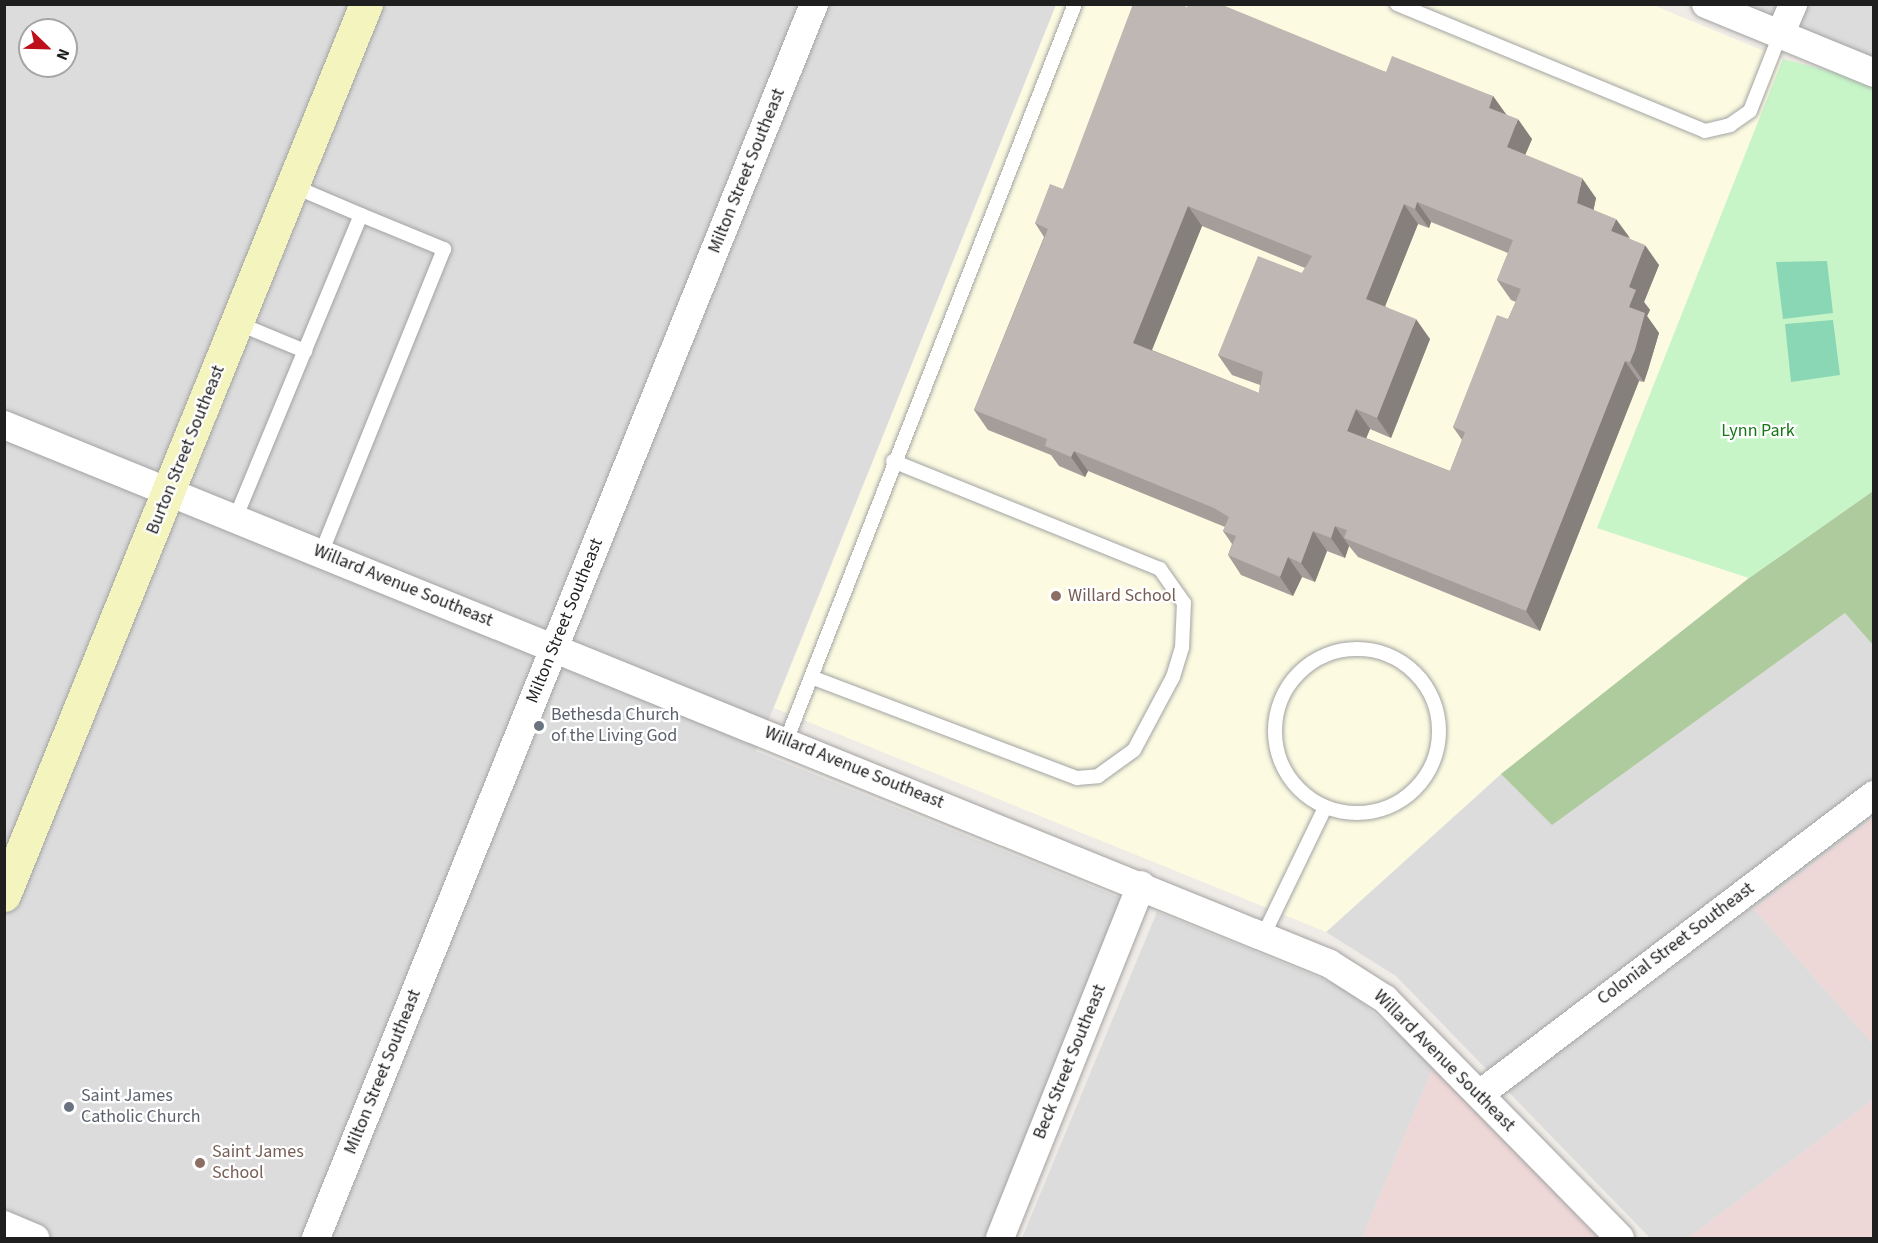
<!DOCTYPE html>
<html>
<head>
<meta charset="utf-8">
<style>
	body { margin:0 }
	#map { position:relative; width:1878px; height:1243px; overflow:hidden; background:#efebe6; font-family:"Source Sans 3",sans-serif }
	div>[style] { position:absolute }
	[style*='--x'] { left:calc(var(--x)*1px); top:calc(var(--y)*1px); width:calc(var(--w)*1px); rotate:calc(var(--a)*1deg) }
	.residential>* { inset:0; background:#dddcdc }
	.commercial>* { inset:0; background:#eed7d7 }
	.education>* { inset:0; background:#fcfbe1 }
	.forest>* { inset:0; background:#aecb9e }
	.park>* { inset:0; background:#c7f5c8 }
	.pitch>* { inset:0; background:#8ad7b5 }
	.roads { filter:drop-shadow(0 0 2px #a3a3a3) drop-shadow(0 0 2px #a3a3a3) }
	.lane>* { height:14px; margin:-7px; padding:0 7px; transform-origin:7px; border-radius:7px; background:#fff }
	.lane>.ring { margin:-7px; padding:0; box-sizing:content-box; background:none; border:14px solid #fff; border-radius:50% }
	.street>* { height:28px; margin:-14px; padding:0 14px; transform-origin:14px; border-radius:14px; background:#fff }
	.secondary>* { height:33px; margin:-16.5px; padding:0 16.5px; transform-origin:16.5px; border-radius:16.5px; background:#f4f4be }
	.wall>* { inset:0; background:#a49d9a }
	.shaded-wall>* { inset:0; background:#86807d }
	.building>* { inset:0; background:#bfb7b3 }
	.dots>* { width:16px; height:16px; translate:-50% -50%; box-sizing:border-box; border:3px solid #fff; border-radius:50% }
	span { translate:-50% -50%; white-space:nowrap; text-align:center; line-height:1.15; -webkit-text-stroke:4.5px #fff; paint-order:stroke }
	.street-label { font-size:18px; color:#1f1f1f }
	.park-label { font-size:18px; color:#157517 }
	.education-label { font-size:18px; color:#785e54 }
	.left { translate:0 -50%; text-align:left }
	.worship-label { font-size:18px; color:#5b616d }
	.frame { position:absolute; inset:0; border:6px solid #1f1f1f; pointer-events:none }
	.north { position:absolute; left:18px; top:18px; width:60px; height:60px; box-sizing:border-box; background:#fff; border:2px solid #a5a5a5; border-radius:50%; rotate:113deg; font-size:16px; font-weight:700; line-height:24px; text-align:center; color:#1f1f1f }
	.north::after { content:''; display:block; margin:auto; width:21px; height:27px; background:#bd101a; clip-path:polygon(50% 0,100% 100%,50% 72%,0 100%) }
</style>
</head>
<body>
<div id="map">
	<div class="residential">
		<i style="clip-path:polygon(evenodd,5px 5px,1056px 5px,756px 751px,1123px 899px,988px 1238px,5px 1238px,5px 5px,30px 30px,66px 30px,66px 66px,30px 66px,30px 30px)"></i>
		<i style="clip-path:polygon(1706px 5px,1873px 5px,1873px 72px)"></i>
		<i style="clip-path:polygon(1845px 613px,1873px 645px,1873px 818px,1754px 909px,1873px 1044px,1873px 1100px,1688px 1238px,1650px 1238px,1396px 976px,1326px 932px,1501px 774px,1552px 824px)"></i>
		<i style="clip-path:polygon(1157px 912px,1345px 988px,1434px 1065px,1362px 1238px,1022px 1238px)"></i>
	</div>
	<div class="commercial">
		<i style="clip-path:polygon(1873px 818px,1873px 1044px,1754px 909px)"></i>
		<i style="clip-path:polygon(1434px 1065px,1598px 1238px,1362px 1238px)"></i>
		<i style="clip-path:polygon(1873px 1100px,1873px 1238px,1688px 1238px)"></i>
	</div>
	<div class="education">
		<i style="clip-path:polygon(1056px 5px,1653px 5px,1783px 59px,1597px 528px,1749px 578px,1501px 774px,1326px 932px,774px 708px)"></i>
	</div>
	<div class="forest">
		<i style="clip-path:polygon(1873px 491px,1873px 645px,1845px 613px,1552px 825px,1501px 774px,1749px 578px)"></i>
	</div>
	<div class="park">
		<i style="clip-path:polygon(1783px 59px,1873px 82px,1873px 491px,1749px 578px,1597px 528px)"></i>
	</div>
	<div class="pitch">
		<i style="clip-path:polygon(1827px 261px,1833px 313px,1783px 319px,1776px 262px)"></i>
		<i style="clip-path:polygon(1833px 320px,1840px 375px,1791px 382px,1785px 324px)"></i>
	</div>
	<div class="roads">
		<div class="lane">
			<i style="--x:1397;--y:4;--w:333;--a:22.4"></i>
			<i style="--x:1705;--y:131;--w:26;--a:-13"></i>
			<i style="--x:1730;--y:125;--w:24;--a:-35"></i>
			<i style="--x:1750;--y:111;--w:82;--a:-68.5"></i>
			<i style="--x:293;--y:186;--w:74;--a:23.1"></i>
			<i style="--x:237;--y:323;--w:74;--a:22.4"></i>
			<i style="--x:235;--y:519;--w:329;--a:-67.5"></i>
			<i style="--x:361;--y:215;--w:90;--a:22.3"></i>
			<i style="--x:444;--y:249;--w:328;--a:112"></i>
			<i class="ring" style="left:1275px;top:649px;width:150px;height:150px"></i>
			<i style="--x:811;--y:677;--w:285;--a:20.8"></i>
			<i style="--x:1077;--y:778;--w:21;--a:-5"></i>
			<i style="--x:1098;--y:776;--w:44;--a:-35.8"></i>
			<i style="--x:1134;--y:750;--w:83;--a:-61.9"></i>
			<i style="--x:1173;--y:677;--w:30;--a:-73"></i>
			<i style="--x:1182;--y:648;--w:45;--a:-87.5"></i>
			<i style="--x:1184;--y:603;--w:42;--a:-125.2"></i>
			<i style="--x:1160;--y:569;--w:288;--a:-158"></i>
			<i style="--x:786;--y:741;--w:792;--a:-68.59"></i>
			<i style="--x:1263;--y:936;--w:142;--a:-64.2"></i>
		</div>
		<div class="street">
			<i style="--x:1706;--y:4;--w:182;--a:22.3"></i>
			<i style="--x:1780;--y:35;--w:34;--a:-67"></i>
			<i style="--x:4;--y:425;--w:1431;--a:22.12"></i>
			<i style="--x:1330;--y:964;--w:65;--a:32.5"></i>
			<i style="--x:1385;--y:999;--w:335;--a:45.5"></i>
			<i style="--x:1480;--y:1094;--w:495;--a:-37.2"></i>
			<i style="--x:4;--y:1225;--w:34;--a:23"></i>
			<i style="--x:316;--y:1238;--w:1331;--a:-68.02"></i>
			<i style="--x:1000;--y:1238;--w:380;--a:-68.2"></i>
		</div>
		<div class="secondary">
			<i style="--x:4;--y:895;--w:962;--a:-67.89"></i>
		</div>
	</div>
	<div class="wall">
		<i style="clip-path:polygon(evenodd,1187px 7px,1386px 72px,1493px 96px,1506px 114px,1532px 139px,1525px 155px,1596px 198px,1593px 210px,1630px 239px,1659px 265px,1644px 302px,1650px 310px,1647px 316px,1659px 333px,1648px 370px,1644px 382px,1639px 381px,1540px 631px,1358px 557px,1349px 546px,1345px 558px,1327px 551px,1315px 582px,1302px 577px,1293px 596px,1241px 575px,1228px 555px,1232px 544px,1223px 531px,1225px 527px,1088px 471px,1085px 477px,1059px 466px,1051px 455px,988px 430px,974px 410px,1044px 237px,1035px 223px,1063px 189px,1187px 7px,1431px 222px,1508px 253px,1497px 280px,1511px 300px,1516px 302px,1508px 319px,1453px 427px,1462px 440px,1450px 471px,1366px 438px,1370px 429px,1391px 438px,1430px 339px,1385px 306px,1418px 224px,1429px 228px,1431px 222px,1187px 7px,1202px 226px,1305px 268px,1302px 273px,1218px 355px,1232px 375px,1260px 385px,1259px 393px,1152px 350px,1202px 226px)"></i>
	</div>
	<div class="shaded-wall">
		<i style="clip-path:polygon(1493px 96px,1507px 116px,1489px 108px)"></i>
		<i style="clip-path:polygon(1518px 119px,1532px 139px,1520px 167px,1507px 147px)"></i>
		<i style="clip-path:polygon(1582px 178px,1596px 198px,1591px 223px,1577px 203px)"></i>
		<i style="clip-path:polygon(1417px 202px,1431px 222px,1429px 228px,1415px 209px)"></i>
		<i style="clip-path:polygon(1404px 204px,1418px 224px,1380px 319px,1366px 299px)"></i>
		<i style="clip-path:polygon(1188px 206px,1202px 226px,1147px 362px,1133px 343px)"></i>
		<i style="clip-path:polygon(1616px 219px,1630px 238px,1611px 231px)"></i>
		<i style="clip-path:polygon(1645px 245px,1659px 265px,1644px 302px,1650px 310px,1647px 316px,1659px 333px,1648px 370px,1644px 382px,1630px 362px,1629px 287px)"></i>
		<i style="clip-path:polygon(1416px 319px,1430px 339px,1391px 438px,1377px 418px)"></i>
		<i style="clip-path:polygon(1625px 361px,1639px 381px,1540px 631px,1526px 611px)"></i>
		<i style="clip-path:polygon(1356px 409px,1370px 429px,1361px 451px,1347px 431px)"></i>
		<i style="clip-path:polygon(1074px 451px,1088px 471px,1085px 477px,1071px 457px)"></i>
		<i style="clip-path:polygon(1335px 526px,1349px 546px,1345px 558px,1331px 538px)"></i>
		<i style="clip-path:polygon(1313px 531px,1327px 551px,1315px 582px,1301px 563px)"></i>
		<i style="clip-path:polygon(1288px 557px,1302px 577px,1293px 596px,1280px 577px)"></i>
	</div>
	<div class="building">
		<i style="clip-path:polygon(evenodd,1133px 4px,1180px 4px,1187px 7px,1189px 4px,1220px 4px,1386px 72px,1392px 56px,1493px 96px,1489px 108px,1518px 119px,1507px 147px,1582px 178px,1577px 203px,1616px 219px,1611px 231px,1645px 245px,1629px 287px,1636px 290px,1629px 307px,1645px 313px,1635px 350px,1630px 362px,1625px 361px,1526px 611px,1344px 538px,1347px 530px,1335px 526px,1331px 538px,1313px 531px,1301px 563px,1288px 557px,1280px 577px,1228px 555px,1236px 536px,1223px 531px,1229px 517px,1214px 508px,1074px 451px,1071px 457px,1045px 446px,1047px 439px,974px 410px,1048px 229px,1035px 223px,1050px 184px,1063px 189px,1133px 4px,1417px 202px,1513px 240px,1497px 280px,1521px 289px,1508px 319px,1497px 315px,1453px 427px,1465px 432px,1450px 471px,1347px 431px,1356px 409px,1377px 418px,1416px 319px,1366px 299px,1404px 204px,1415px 209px,1417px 202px,1133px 4px,1188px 206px,1312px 256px,1302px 273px,1258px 256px,1218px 355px,1263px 372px,1259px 393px,1133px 343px,1188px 206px)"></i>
	</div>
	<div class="dots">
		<i style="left:1056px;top:596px;background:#8d6e63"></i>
		<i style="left:539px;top:726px;background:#6b7280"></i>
		<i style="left:69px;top:1107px;background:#6b7280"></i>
		<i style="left:200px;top:1163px;background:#8d6e63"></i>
	</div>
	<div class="street-label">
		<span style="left:747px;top:171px;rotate:-68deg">Milton Street Southeast</span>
		<span style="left:186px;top:450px;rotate:-68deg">Burton Street Southeast</span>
		<span style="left:403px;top:586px;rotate:22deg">Willard Avenue Southeast</span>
		<span style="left:565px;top:621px;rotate:-68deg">Milton Street Southeast</span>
		<span style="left:854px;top:768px;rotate:22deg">Willard Avenue Southeast</span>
		<span style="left:1676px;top:944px;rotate:-37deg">Colonial Street Southeast</span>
		<span style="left:1444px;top:1061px;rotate:45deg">Willard Avenue Southeast</span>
		<span style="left:1070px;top:1062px;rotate:-68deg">Beck Street Southeast</span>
		<span style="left:383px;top:1072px;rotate:-68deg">Milton Street Southeast</span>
	</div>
	<div class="park-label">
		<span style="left:1758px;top:431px">Lynn Park</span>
	</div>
	<div class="education-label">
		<span class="left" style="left:1068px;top:596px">Willard School</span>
		<span class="left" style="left:212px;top:1163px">Saint James<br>School</span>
	</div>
	<div class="worship-label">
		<span class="left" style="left:551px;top:726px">Bethesda Church<br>of the Living God</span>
		<span class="left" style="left:81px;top:1107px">Saint James<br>Catholic Church</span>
	</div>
	<div class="frame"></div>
	<div class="north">N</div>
</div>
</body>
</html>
